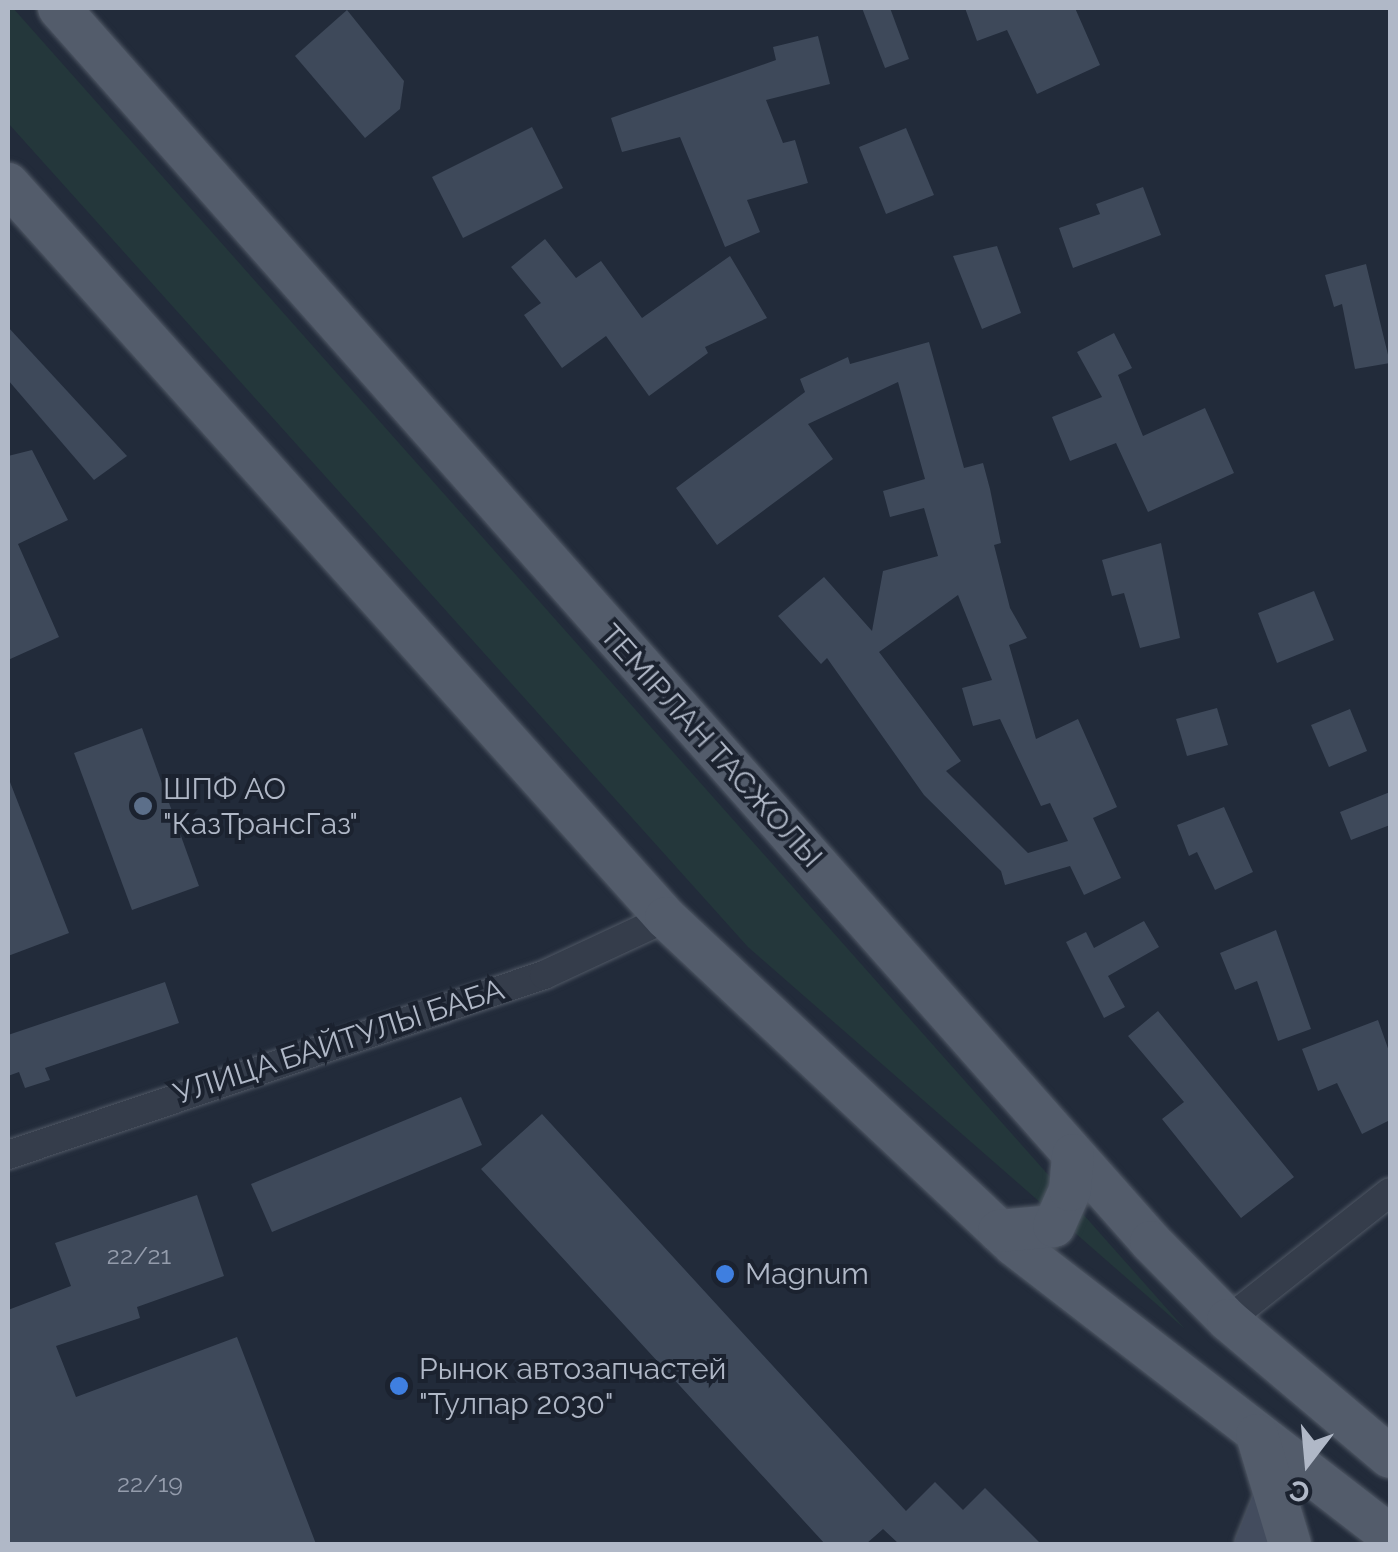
<!DOCTYPE html>
<html>
<head>
<meta charset="utf-8">
<style>
	body { margin:0 }
	#map { position:relative; width:1398px; height:1552px; overflow:hidden; background:#222b3a; font-family:Raleway,sans-serif }
	div>[style] { position:absolute }
	[style*='--x'] { left:calc(var(--x)*1px); top:calc(var(--y)*1px); width:calc(var(--w)*1px); rotate:calc(var(--a)*1deg) }
	.green>* { inset:0; background:#24373b }
	.building>* { inset:0; background:#3e495a }
	.roads { filter:drop-shadow(0 0 2px #505865) drop-shadow(0 0 2px #505865) }
	.minor>* { height:28px; margin:-14px; padding:0 14px; transform-origin:14px; border-radius:14px; background:#353d4b }
	.secondary>* { height:38px; margin:-19px; padding:0 19px; transform-origin:19px; border-radius:19px; background:#434c5e }
	.primary>* { height:42px; margin:-21px; padding:0 21px; transform-origin:21px; border-radius:21px; background:#535c6b }
	.dots>* { width:28px; height:28px; translate:-50% -50%; box-sizing:border-box; border:5px solid #1b222f; border-radius:50% }
	span { translate:-50% -50%; white-space:nowrap; text-align:center; line-height:1.15; -webkit-text-stroke:8px #1b222f; paint-order:stroke }
	.number-label { font-size:25px; color:#949cac }
	.number-label span { -webkit-text-stroke-width:0 }
	.street-label { font-size:30px; color:#b0b8c7 }
	.poi-label { font-size:30px; color:#b0b8c7 }
	.left { translate:0 -50%; text-align:left }
	.frame { position:absolute; inset:0; border:10px solid #b0b8c7; pointer-events:none }
	.north { position:absolute; left:1258px; top:1412px; width:100px; height:100px; -webkit-text-stroke:8px #1b222f; paint-order:stroke; rotate:196deg; font-size:28px; font-weight:700; line-height:40px; text-align:center; color:#b0b8c7 }
	.north::after { content:''; display:block; margin:auto; width:35px; height:45px; background:#b0b8c7; clip-path:polygon(50% 0,100% 100%,50% 72%,0 100%) }
</style>
</head>
<body>
<div id="map">
	<div class="green">
		<i style="clip-path:polygon(8px 8px,13px 8px,1185px 1329px,748px 947px,8px 123px)"></i>
	</div>
	<div class="building">
		<i style="clip-path:polygon(862px 8px,890px 8px,909px 59px,885px 68px)"></i>
		<i style="clip-path:polygon(965px 8px,1075px 8px,1100px 65px,1037px 94px,1007px 30px,977px 41px)"></i>
		<i style="clip-path:polygon(347px 10px,404px 81px,400px 109px,365px 138px,295px 56px)"></i>
		<i style="clip-path:polygon(818px 36px,830px 84px,766px 100px,783px 143px,795px 140px,808px 183px,747px 200px,760px 232px,725px 247px,680px 137px,622px 152px,611px 118px,776px 60px,773px 47px)"></i>
		<i style="clip-path:polygon(532px 127px,563px 188px,463px 238px,432px 177px)"></i>
		<i style="clip-path:polygon(906px 128px,934px 195px,886px 214px,859px 147px)"></i>
		<i style="clip-path:polygon(1143px 187px,1161px 235px,1073px 268px,1059px 228px,1100px 214px,1096px 204px)"></i>
		<i style="clip-path:polygon(545px 239px,576px 278px,601px 261px,642px 318px,730px 256px,767px 318px,705px 347px,708px 353px,649px 396px,606px 336px,562px 368px,524px 315px,541px 303px,511px 267px)"></i>
		<i style="clip-path:polygon(997px 246px,1021px 313px,982px 329px,953px 256px)"></i>
		<i style="clip-path:polygon(1366px 264px,1390px 363px,1355px 369px,1342px 304px,1334px 307px,1325px 275px)"></i>
		<i style="clip-path:polygon(8px 327px,127px 456px,94px 480px,8px 380px)"></i>
		<i style="clip-path:polygon(1114px 333px,1132px 368px,1118px 375px,1143px 436px,1205px 408px,1234px 473px,1148px 512px,1116px 443px,1070px 461px,1052px 417px,1102px 397px,1077px 352px)"></i>
		<i style="clip-path:polygon(evenodd,929px 342px,964px 468px,983px 463px,990px 489px,1001px 543px,994px 545px,1010px 608px,1027px 638px,1009px 645px,1036px 739px,1078px 719px,1117px 807px,1093px 818px,1121px 878px,1084px 895px,1070px 866px,1005px 885px,1001px 871px,924px 795px,827px 658px,821px 664px,778px 616px,824px 577px,872px 631px,883px 571px,938px 556px,924px 508px,890px 517px,883px 491px,925px 479px,898px 382px,808px 424px,833px 459px,717px 545px,676px 488px,805px 392px,800px 379px,848px 357px,850px 364px,929px 342px,958px 595px,992px 680px,962px 688px,973px 726px,1000px 719px,1041px 806px,1050px 803px,1068px 841px,1028px 853px,946px 771px,961px 761px,879px 652px,958px 595px)"></i>
		<i style="clip-path:polygon(32px 450px,68px 520px,18px 544px,59px 637px,8px 660px,8px 456px)"></i>
		<i style="clip-path:polygon(1161px 543px,1180px 638px,1140px 648px,1124px 593px,1112px 596px,1102px 560px)"></i>
		<i style="clip-path:polygon(1314px 591px,1334px 640px,1277px 663px,1258px 613px)"></i>
		<i style="clip-path:polygon(1217px 708px,1228px 745px,1187px 756px,1176px 719px)"></i>
		<i style="clip-path:polygon(1350px 709px,1367px 751px,1329px 767px,1311px 725px)"></i>
		<i style="clip-path:polygon(142px 728px,199px 886px,132px 910px,74px 753px)"></i>
		<i style="clip-path:polygon(8px 777px,69px 933px,8px 956px)"></i>
		<i style="clip-path:polygon(1390px 792px,1390px 825px,1351px 840px,1340px 812px)"></i>
		<i style="clip-path:polygon(1224px 807px,1253px 872px,1215px 890px,1197px 852px,1189px 856px,1177px 825px)"></i>
		<i style="clip-path:polygon(1144px 921px,1159px 947px,1108px 976px,1125px 1007px,1104px 1018px,1066px 942px,1086px 932px,1094px 948px)"></i>
		<i style="clip-path:polygon(1276px 930px,1311px 1029px,1278px 1041px,1257px 981px,1235px 990px,1220px 953px)"></i>
		<i style="clip-path:polygon(165px 982px,179px 1023px,45px 1068px,50px 1080px,25px 1088px,19px 1072px,8px 1076px,8px 1035px)"></i>
		<i style="clip-path:polygon(1158px 1011px,1294px 1177px,1241px 1218px,1162px 1119px,1184px 1102px,1128px 1036px)"></i>
		<i style="clip-path:polygon(1378px 1020px,1390px 1054px,1390px 1120px,1362px 1134px,1337px 1083px,1318px 1091px,1302px 1049px)"></i>
		<i style="clip-path:polygon(461px 1097px,482px 1145px,272px 1232px,251px 1184px)"></i>
		<i style="clip-path:polygon(542px 1114px,906px 1511px,935px 1482px,963px 1510px,985px 1488px,1041px 1544px,899px 1544px,883px 1529px,866px 1544px,825px 1544px,481px 1169px)"></i>
		<i style="clip-path:polygon(197px 1195px,224px 1276px,137px 1307px,140px 1318px,56px 1346px,76px 1397px,237px 1337px,316px 1544px,8px 1544px,8px 1310px,71px 1286px,55px 1243px)"></i>
	</div>
	<div class="roads">
		<div class="minor">
			<i style="--x:8;--y:1155;--w:565;--a:-18.56"></i>
			<i style="--x:544;--y:975;--w:135;--a:-25"></i>
			<i style="--x:1228;--y:1320;--w:206;--a:-38.3"></i>
		</div>
		<div class="secondary">
			<i style="--x:1254;--y:1544;--w:51;--a:-68"></i>
		</div>
		<div class="primary">
			<i style="--x:59;--y:8;--w:1648;--a:48.49"></i>
			<i style="--x:1151;--y:1242;--w:110;--a:45.4"></i>
			<i style="--x:1228;--y:1320;--w:212;--a:40.2"></i>
			<i style="--x:8;--y:184;--w:986;--a:48.13"></i>
			<i style="--x:666;--y:918;--w:478;--a:43.2"></i>
			<i style="--x:1014;--y:1245;--w:475;--a:37.7"></i>
			<i style="--x:999;--y:1231;--w:55;--a:-5.2"></i>
			<i style="--x:1054;--y:1226;--w:39;--a:-66"></i>
			<i style="--x:1070;--y:1190;--w:35;--a:-85"></i>
			<i style="--x:1257;--y:1435;--w:114;--a:73.2"></i>
		</div>
	</div>
	<div class="dots">
		<i style="left:143px;top:806px;background:#5c6f8a"></i>
		<i style="left:725px;top:1274px;background:#3f7fe0"></i>
		<i style="left:399px;top:1386px;background:#3f7fe0"></i>
	</div>
	<div class="number-label">
		<span style="left:139px;top:1255px">22/21</span>
		<span style="left:150px;top:1483px">22/19</span>
	</div>
	<div class="street-label">
		<span style="left:711px;top:746px;rotate:48deg">ТЕМІРЛАН ТАСЖОЛЫ</span>
		<span style="left:339px;top:1042px;rotate:-18deg">УЛИЦА БАЙТУЛЫ БАБА</span>
	</div>
	<div class="poi-label">
		<span class="left" style="left:163px;top:806px">ШПФ АО<br>"КазТрансГаз"</span>
		<span class="left" style="left:745px;top:1274px">Magnum</span>
		<span class="left" style="left:419px;top:1386px">Рынок автозапчастей<br>"Тулпар 2030"</span>
	</div>
	<div class="frame"></div>
	<div class="north">С</div>
</div>
</body>
</html>
